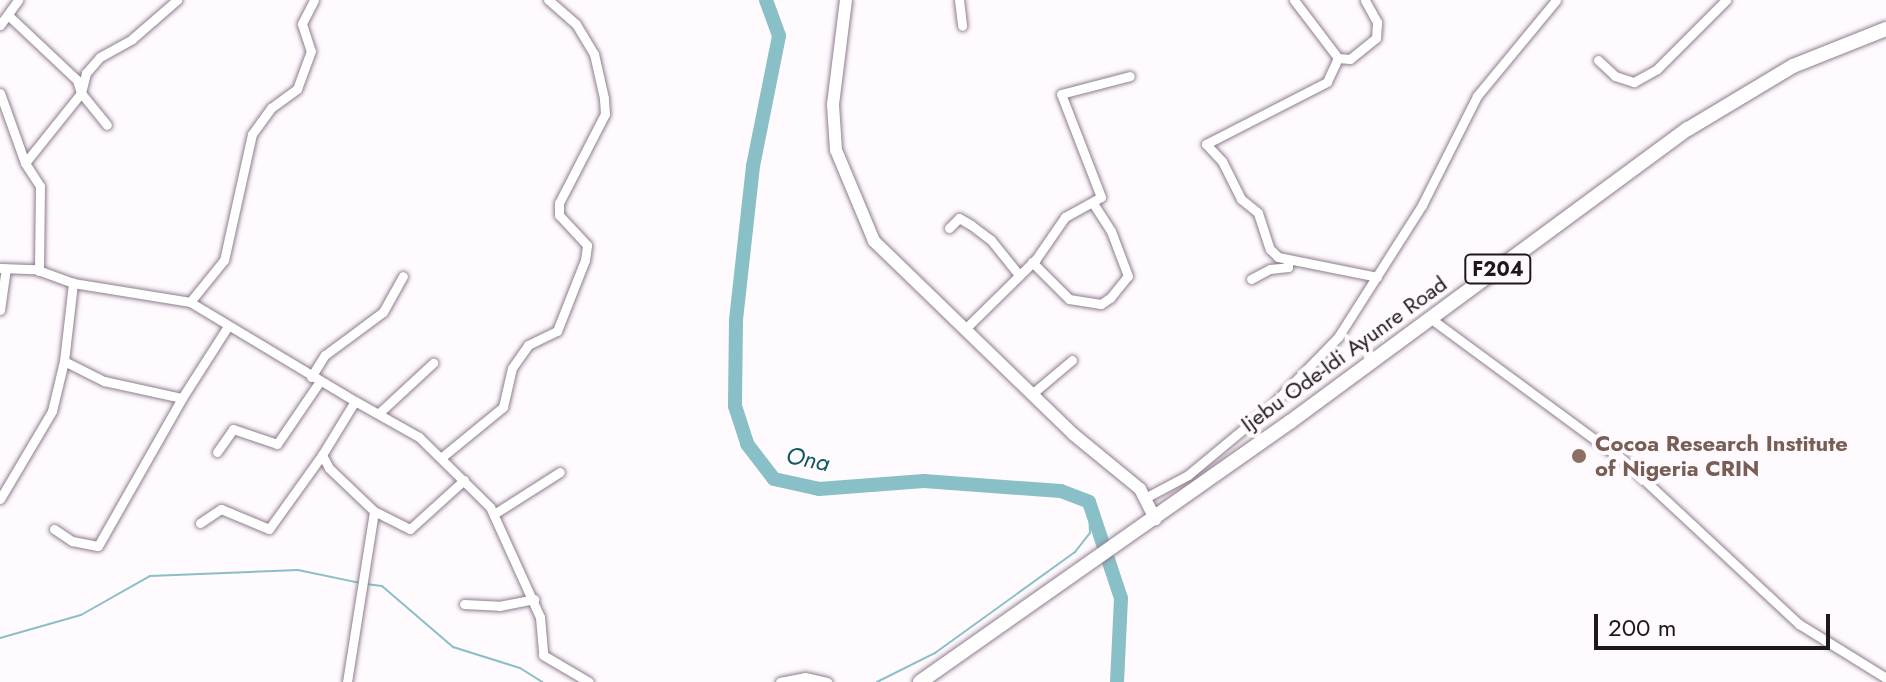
<!DOCTYPE html>
<html>
<head>
<meta charset="utf-8">
<style>
	body { margin:0 }
	#map { position:relative; width:1886px; height:682px; overflow:hidden; background:#fefafe; font-family:Jost,sans-serif }
	div>[style] { position:absolute }
	[style*='--x'] { left:calc(var(--x)*1px); top:calc(var(--y)*1px); width:calc(var(--w)*1px); rotate:calc(var(--a)*1deg) }
	.stream>* { height:2px; margin:-1px; padding:0 1px; transform-origin:1px; border-radius:1px; background:#89bfc6 }
	.river>* { height:14px; margin:-7px; padding:0 7px; transform-origin:7px; border-radius:7px; background:#89bfc6 }
	.roads { filter:drop-shadow(0 0 2px #8f7c8e) drop-shadow(0 0 2px #8f7c8e) }
	.minor>* { height:9px; margin:-4.5px; padding:0 4.5px; transform-origin:4.5px; border-radius:4.5px; background:#fff }
	.tertiary>* { height:12px; margin:-6px; padding:0 6px; transform-origin:6px; border-radius:6px; background:#fff }
	.primary>* { height:14px; margin:-7px; padding:0 7px; transform-origin:7px; border-radius:7px; background:#fff }
	.dots>* { width:22px; height:22px; translate:-50% -50%; box-sizing:border-box; border:4px solid #fefafe; border-radius:50% }
	span { translate:-50% -50%; white-space:nowrap; text-align:center; line-height:1.15; -webkit-text-stroke:8px #fefafe; paint-order:stroke }
	.shield-label span { padding:2px 6px; background:#fefafe; border:2px solid; border-radius:6px; -webkit-text-stroke-width:0 }
	.shield-label { font-size:20px; color:#1e171e; font-weight:700 }
	.street-label { font-size:22px; color:#1e171e }
	.education-label { font-size:22px; color:#785e54; font-weight:700 }
	.left { translate:0 -50%; text-align:left }
	.water-label { font-size:24px; color:#0d5a62; font-style:italic }
	.scale { position:absolute; left:1594px; top:614px; width:236px; height:36px; box-sizing:border-box; border:4px solid #1e171e; border-top:0; padding-left:10px; font-size:24px; line-height:28px; white-space:nowrap; color:#1e171e; -webkit-text-stroke:6px #fefafe; paint-order:stroke }
</style>
</head>
<body>
<div id="map">
	<div class="stream">
		<i style="--x:366;--y:584;--w:16;--a:7"></i>
		<i style="--x:382;--y:586;--w:94;--a:40.7"></i>
		<i style="--x:453;--y:647;--w:70;--a:17.4"></i>
		<i style="--x:520;--y:668;--w:26;--a:32"></i>
		<i style="--x:0;--y:638;--w:84;--a:-15.9"></i>
		<i style="--x:81;--y:615;--w:79;--a:-29.5"></i>
		<i style="--x:150;--y:576;--w:148;--a:-2.3"></i>
		<i style="--x:298;--y:570;--w:63;--a:11.8"></i>
		<i style="--x:877;--y:682;--w:65;--a:-26.6"></i>
		<i style="--x:935;--y:653;--w:173;--a:-35.8"></i>
		<i style="--x:1075;--y:552;--w:24;--a:-52"></i>
		<i style="--x:1090;--y:533;--w:31;--a:-92"></i>
	</div>
	<div class="river">
		<i style="--x:766;--y:0;--w:38;--a:70"></i>
		<i style="--x:779;--y:36;--w:133;--a:101.3"></i>
		<i style="--x:753;--y:166;--w:156;--a:96.3"></i>
		<i style="--x:736;--y:321;--w:85;--a:90.7"></i>
		<i style="--x:735;--y:406;--w:40;--a:72"></i>
		<i style="--x:747;--y:444;--w:44;--a:52.4"></i>
		<i style="--x:774;--y:479;--w:46;--a:12.5"></i>
		<i style="--x:819;--y:489;--w:105;--a:-4.4"></i>
		<i style="--x:924;--y:481;--w:137;--a:4.2"></i>
		<i style="--x:1061;--y:491;--w:30;--a:21"></i>
		<i style="--x:1089;--y:502;--w:101;--a:71.6"></i>
		<i style="--x:1121;--y:598;--w:84;--a:92.7"></i>
	</div>
	<div class="roads">
		<div class="minor">
			<i style="--x:314;--y:0;--w:27;--a:117"></i>
			<i style="--x:302;--y:24;--w:28;--a:72"></i>
			<i style="--x:311;--y:51;--w:40;--a:110.2"></i>
			<i style="--x:297;--y:89;--w:32;--a:144"></i>
			<i style="--x:271;--y:108;--w:32;--a:126"></i>
			<i style="--x:252;--y:134;--w:129;--a:102.5"></i>
			<i style="--x:224;--y:260;--w:54;--a:129"></i>
			<i style="--x:190;--y:302;--w:192;--a:31"></i>
			<i style="--x:959;--y:0;--w:26;--a:83"></i>
			<i style="--x:1294;--y:0;--w:73;--a:52.8"></i>
			<i style="--x:1338;--y:58;--w:26;--a:115"></i>
			<i style="--x:1327;--y:82;--w:136;--a:152.9"></i>
			<i style="--x:1206;--y:144;--w:23;--a:47"></i>
			<i style="--x:1222;--y:161;--w:42;--a:63.4"></i>
			<i style="--x:1241;--y:199;--w:22;--a:39"></i>
			<i style="--x:1258;--y:213;--w:38;--a:72"></i>
			<i style="--x:1270;--y:249;--w:11;--a:45"></i>
			<i style="--x:1278;--y:257;--w:101;--a:11.4"></i>
			<i style="--x:9;--y:16;--w:93;--a:43.3"></i>
			<i style="--x:77;--y:80;--w:14;--a:73"></i>
			<i style="--x:81;--y:93;--w:41;--a:50.9"></i>
			<i style="--x:0;--y:25;--w:31;--a:-54"></i>
			<i style="--x:1338;--y:58;--w:12;--a:5"></i>
			<i style="--x:1350;--y:59;--w:33;--a:-39"></i>
			<i style="--x:1376;--y:38;--w:16;--a:-86"></i>
			<i style="--x:1377;--y:22;--w:25;--a:-119"></i>
			<i style="--x:1598;--y:60;--w:23;--a:43"></i>
			<i style="--x:1615;--y:76;--w:20;--a:18"></i>
			<i style="--x:1634;--y:82;--w:26;--a:-29"></i>
			<i style="--x:1657;--y:69;--w:98;--a:-45"></i>
			<i style="--x:0;--y:93;--w:74;--a:70.3"></i>
			<i style="--x:25;--y:163;--w:27;--a:57"></i>
			<i style="--x:40;--y:186;--w:85;--a:90.7"></i>
			<i style="--x:25;--y:163;--w:90;--a:-51.3"></i>
			<i style="--x:81;--y:93;--w:21;--a:-76"></i>
			<i style="--x:86;--y:73;--w:21;--a:-49"></i>
			<i style="--x:100;--y:57;--w:37;--a:-29"></i>
			<i style="--x:132;--y:39;--w:60;--a:-40.9"></i>
			<i style="--x:949;--y:228;--w:14;--a:-45"></i>
			<i style="--x:959;--y:218;--w:14;--a:30"></i>
			<i style="--x:971;--y:225;--w:25;--a:37"></i>
			<i style="--x:991;--y:240;--w:45;--a:51.3"></i>
			<i style="--x:1032;--y:262;--w:52;--a:45"></i>
			<i style="--x:1069;--y:299;--w:32;--a:9"></i>
			<i style="--x:1101;--y:304;--w:11;--a:-34"></i>
			<i style="--x:1110;--y:298;--w:28;--a:-51"></i>
			<i style="--x:1128;--y:276;--w:48;--a:-110.7"></i>
			<i style="--x:1111;--y:231;--w:33;--a:-123"></i>
			<i style="--x:0;--y:268;--w:35;--a:2"></i>
			<i style="--x:35;--y:269;--w:40;--a:20.2"></i>
			<i style="--x:73;--y:283;--w:119;--a:9.2"></i>
			<i style="--x:1251;--y:279;--w:21;--a:-28"></i>
			<i style="--x:1270;--y:269;--w:18;--a:-6"></i>
			<i style="--x:1288;--y:267;--w:5;--a:-90"></i>
			<i style="--x:0;--y:310;--w:42;--a:-81.9"></i>
			<i style="--x:1430;--y:318;--w:241;--a:36.4"></i>
			<i style="--x:1624;--y:461;--w:239;--a:43"></i>
			<i style="--x:1799;--y:624;--w:102;--a:31.8"></i>
			<i style="--x:966;--y:328;--w:98;--a:-44.6"></i>
			<i style="--x:1036;--y:259;--w:51;--a:-55.4"></i>
			<i style="--x:1065;--y:217;--w:41;--a:-29.1"></i>
			<i style="--x:1101;--y:197;--w:110;--a:-111.2"></i>
			<i style="--x:1061;--y:94;--w:71;--a:-14.6"></i>
			<i style="--x:64;--y:361;--w:45;--a:26.6"></i>
			<i style="--x:104;--y:381;--w:80;--a:12.3"></i>
			<i style="--x:182;--y:398;--w:85;--a:-57.4"></i>
			<i style="--x:311;--y:377;--w:26;--a:-58"></i>
			<i style="--x:325;--y:355;--w:72;--a:-36.6"></i>
			<i style="--x:383;--y:312;--w:41;--a:-60.9"></i>
			<i style="--x:1033;--y:393;--w:51;--a:-40.2"></i>
			<i style="--x:379;--y:413;--w:74;--a:-42.8"></i>
			<i style="--x:217;--y:452;--w:28;--a:-55"></i>
			<i style="--x:233;--y:429;--w:46;--a:18.8"></i>
			<i style="--x:277;--y:444;--w:76;--a:-55.7"></i>
			<i style="--x:442;--y:457;--w:79;--a:-39.3"></i>
			<i style="--x:503;--y:407;--w:40;--a:-77"></i>
			<i style="--x:512;--y:368;--w:28;--a:-55"></i>
			<i style="--x:528;--y:345;--w:32;--a:-26"></i>
			<i style="--x:557;--y:331;--w:76;--a:-68.5"></i>
			<i style="--x:585;--y:260;--w:15;--a:-82"></i>
			<i style="--x:587;--y:245;--w:41;--a:-133"></i>
			<i style="--x:559;--y:215;--w:12;--a:-90"></i>
			<i style="--x:559;--y:203;--w:100;--a:-62.7"></i>
			<i style="--x:605;--y:114;--w:16;--a:-94"></i>
			<i style="--x:604;--y:98;--w:45;--a:-102.8"></i>
			<i style="--x:594;--y:54;--w:35;--a:-121"></i>
			<i style="--x:576;--y:24;--w:37;--a:-139"></i>
			<i style="--x:1145;--y:498;--w:49;--a:-28.1"></i>
			<i style="--x:1188;--y:475;--w:107;--a:-39.7"></i>
			<i style="--x:1270;--y:407;--w:98;--a:-45.8"></i>
			<i style="--x:1338;--y:337;--w:156;--a:-57.5"></i>
			<i style="--x:1422;--y:205;--w:122;--a:-63.2"></i>
			<i style="--x:1477;--y:96;--w:124;--a:-50.5"></i>
			<i style="--x:0;--y:499;--w:102;--a:-59.4"></i>
			<i style="--x:52;--y:411;--w:51;--a:-76.5"></i>
			<i style="--x:64;--y:361;--w:79;--a:-83.4"></i>
			<i style="--x:374;--y:511;--w:40;--a:26.6"></i>
			<i style="--x:410;--y:529;--w:73;--a:-42.2"></i>
			<i style="--x:494;--y:514;--w:78;--a:-32.5"></i>
			<i style="--x:200;--y:523;--w:25;--a:-34"></i>
			<i style="--x:221;--y:509;--w:52;--a:22.6"></i>
			<i style="--x:269;--y:529;--w:91;--a:-54.4"></i>
			<i style="--x:54;--y:529;--w:22;--a:34"></i>
			<i style="--x:72;--y:541;--w:26;--a:11"></i>
			<i style="--x:98;--y:546;--w:170;--a:-60.4"></i>
			<i style="--x:464;--y:604;--w:35;--a:3"></i>
			<i style="--x:499;--y:606;--w:36;--a:-11"></i>
			<i style="--x:347;--y:682;--w:173;--a:-81"></i>
			<i style="--x:374;--y:511;--w:62;--a:-136.3"></i>
			<i style="--x:329;--y:468;--w:15;--a:-118"></i>
			<i style="--x:322;--y:455;--w:63;--a:-58.6"></i>
			<i style="--x:355;--y:401;--w:73;--a:29.4"></i>
			<i style="--x:419;--y:437;--w:100;--a:44.6"></i>
			<i style="--x:490;--y:507;--w:121;--a:65.6"></i>
			<i style="--x:540;--y:617;--w:38;--a:85"></i>
			<i style="--x:543;--y:655;--w:53;--a:30.4"></i>
			<i style="--x:780;--y:682;--w:25;--a:-11"></i>
			<i style="--x:805;--y:677;--w:23;--a:13"></i>
		</div>
		<div class="tertiary">
			<i style="--x:846;--y:0;--w:106;--a:97.1"></i>
			<i style="--x:833;--y:105;--w:45;--a:86.2"></i>
			<i style="--x:836;--y:150;--w:99;--a:67.3"></i>
			<i style="--x:874;--y:241;--w:277;--a:44.1"></i>
			<i style="--x:1073;--y:434;--w:87;--a:39.4"></i>
			<i style="--x:1140;--y:489;--w:34;--a:63"></i>
		</div>
		<div class="primary">
			<i style="--x:920;--y:682;--w:452;--a:-35.1"></i>
			<i style="--x:1290;--y:422;--w:494;--a:-36.4"></i>
			<i style="--x:1688;--y:129;--w:122;--a:-31"></i>
			<i style="--x:1793;--y:66;--w:100;--a:-21.7"></i>
		</div>
	</div>
	<div class="dots">
		<i style="left:1579px;top:456px;background:#8d6e63"></i>
	</div>
	<div class="shield-label">
		<span style="left:1498px;top:269px">F204</span>
	</div>
	<div class="street-label">
		<span style="left:1344px;top:354px;rotate:-36deg">Ijebu Ode-Idi Ayunre Road</span>
	</div>
	<div class="education-label">
		<span class="left" style="left:1595px;top:456px">Cocoa Research Institute<br>of Nigeria CRIN</span>
	</div>
	<div class="water-label">
		<span style="left:808px;top:459px;rotate:12deg">Ona</span>
	</div>
	<div class="scale">200 m</div>
</div>
</body>
</html>
